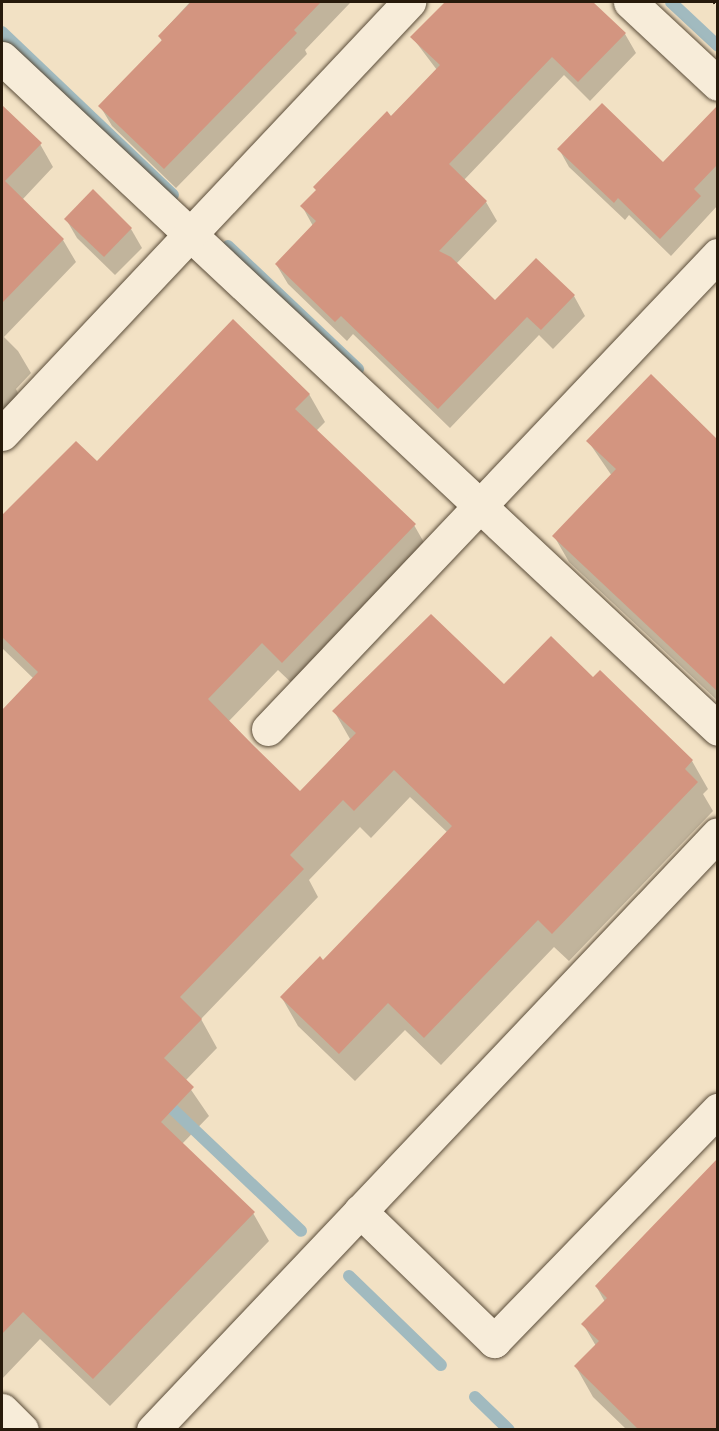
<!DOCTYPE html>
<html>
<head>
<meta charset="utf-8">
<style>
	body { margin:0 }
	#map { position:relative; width:719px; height:1431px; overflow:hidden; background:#f2e1c4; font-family:"EB Garamond",serif }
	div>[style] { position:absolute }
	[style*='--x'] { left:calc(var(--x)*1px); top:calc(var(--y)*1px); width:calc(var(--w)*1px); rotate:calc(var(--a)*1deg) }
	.shadow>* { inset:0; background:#0003 }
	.stream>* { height:12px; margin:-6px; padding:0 6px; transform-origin:6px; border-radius:6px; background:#a1babf }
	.building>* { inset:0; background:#d39580 }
	.path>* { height:4px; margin-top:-2px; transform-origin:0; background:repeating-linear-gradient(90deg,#271a0b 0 1.5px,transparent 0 4.5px) }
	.roads { filter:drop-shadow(0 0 2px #5a4c39) drop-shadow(0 0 2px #5a4c39) }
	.minor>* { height:33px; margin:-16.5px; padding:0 16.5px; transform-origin:16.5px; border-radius:16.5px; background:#f7ecd9 }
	span { translate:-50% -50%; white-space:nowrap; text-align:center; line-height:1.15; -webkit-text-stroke:5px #f7ecd9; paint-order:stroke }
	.frame { position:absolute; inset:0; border:3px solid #271a0b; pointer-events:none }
</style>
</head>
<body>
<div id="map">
	<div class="shadow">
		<i style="clip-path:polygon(190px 2px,350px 3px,305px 50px,307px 54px,176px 188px,112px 126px,100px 106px,162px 41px,159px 36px)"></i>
		<i style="clip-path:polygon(449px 2px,591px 2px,625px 34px,636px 53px,590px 101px,564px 75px,464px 180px,486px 202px,497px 221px,456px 264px,496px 302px,536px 260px,574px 296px,585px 316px,553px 349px,539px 335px,450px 428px,353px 334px,347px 341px,288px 284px,276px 264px,313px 226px,302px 206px,437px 70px,412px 37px)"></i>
		<i style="clip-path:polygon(2px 107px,40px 144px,53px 167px,22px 200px,63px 240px,76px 262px,4px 337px,18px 351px,31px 373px,16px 389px,19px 395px,2px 413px)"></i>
		<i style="clip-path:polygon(713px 113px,718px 117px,718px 205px,671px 256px,629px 215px,625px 220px,569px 167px,559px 149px,663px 164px)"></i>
		<i style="clip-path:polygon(66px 219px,131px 229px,142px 248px,115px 275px,77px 238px)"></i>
		<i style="clip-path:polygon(651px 376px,718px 441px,718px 701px,569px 562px,554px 536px,612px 476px,588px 441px)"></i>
		<i style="clip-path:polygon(309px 394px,325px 422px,316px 431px,414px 525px,430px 553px,299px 690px,278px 670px,228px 722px,300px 793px,350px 739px,334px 711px,504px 687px,593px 679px,692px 761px,708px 789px,703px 794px,713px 811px,569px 961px,554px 947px,441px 1065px,405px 1030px,355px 1081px,298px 1026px,282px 998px,323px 962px,448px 833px,410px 797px,371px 838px,360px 827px,309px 880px,318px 897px,201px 1019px,217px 1048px,185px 1081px,209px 1116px,182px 1144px,253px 1213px,269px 1241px,110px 1406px,40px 1339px,2px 1379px,2px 712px,34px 679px,2px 648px,2px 520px,76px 443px,97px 464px)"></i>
		<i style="clip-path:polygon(718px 1161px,718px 1430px,627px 1430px,593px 1397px,576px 1367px,596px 1346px,583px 1324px,605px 1302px,596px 1286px)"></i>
	</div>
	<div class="stream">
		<i style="--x:671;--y:2;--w:64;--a:43.1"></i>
		<i style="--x:2;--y:32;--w:236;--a:43.6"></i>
		<i style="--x:228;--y:246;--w:179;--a:43.4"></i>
		<i style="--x:161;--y:1098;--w:193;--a:43.5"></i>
		<i style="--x:349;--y:1276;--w:128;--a:44.1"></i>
		<i style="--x:475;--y:1397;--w:47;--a:44.1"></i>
	</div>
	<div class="building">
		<i style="clip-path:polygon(191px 2px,321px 2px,294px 30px,297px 33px,164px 169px,98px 106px,162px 40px,158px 36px)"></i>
		<i style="clip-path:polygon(445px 2px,593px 2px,626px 33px,578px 82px,552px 57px,449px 164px,487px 201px,439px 251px,451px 257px,495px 300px,536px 258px,575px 295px,541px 330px,527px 317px,438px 409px,341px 316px,335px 322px,275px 264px,316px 221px,300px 206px,316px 190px,313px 187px,387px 111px,391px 116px,440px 65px,410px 37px)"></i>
		<i style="clip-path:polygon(602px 103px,663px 162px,717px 106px,717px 165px,694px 189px,701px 196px,660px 239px,618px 198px,614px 203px,557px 149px)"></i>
		<i style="clip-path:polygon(2px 105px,42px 143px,5px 181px,64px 239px,2px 303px)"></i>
		<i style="clip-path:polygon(93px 189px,132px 228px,104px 257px,64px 219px)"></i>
		<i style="clip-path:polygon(233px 319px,310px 394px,295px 409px,416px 524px,282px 663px,262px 643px,208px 699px,252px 744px,300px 791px,356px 733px,332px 711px,431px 614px,504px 684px,551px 636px,593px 677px,600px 670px,693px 760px,685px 769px,698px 782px,552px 934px,538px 920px,424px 1038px,388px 1003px,339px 1054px,280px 997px,320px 956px,323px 960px,452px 826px,394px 770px,354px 811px,343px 800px,290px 855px,304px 869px,180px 997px,202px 1019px,164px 1058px,194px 1087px,161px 1122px,255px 1212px,93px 1379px,23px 1312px,2px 1334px,2px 710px,38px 672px,2px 637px,2px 515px,76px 441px,97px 461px)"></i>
		<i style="clip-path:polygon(651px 374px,717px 439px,717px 691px,552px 536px,616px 469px,586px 441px)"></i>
		<i style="clip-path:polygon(717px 1159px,717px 1430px,639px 1430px,574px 1366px,599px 1341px,581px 1324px,607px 1298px,595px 1286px)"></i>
	</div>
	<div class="path">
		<i style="--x:714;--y:2;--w:5;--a:37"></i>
	</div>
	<div class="roads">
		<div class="minor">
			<i style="--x:630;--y:2;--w:120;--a:43"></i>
			<i style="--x:2;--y:58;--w:981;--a:43.14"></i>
			<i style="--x:2;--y:434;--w:594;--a:-46.71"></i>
			<i style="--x:268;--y:729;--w:654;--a:-46.49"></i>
			<i style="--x:360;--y:1211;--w:187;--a:44.1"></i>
			<i style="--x:494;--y:1341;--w:322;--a:-45.9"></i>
			<i style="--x:2;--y:1410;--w:28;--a:45"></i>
			<i style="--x:153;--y:1430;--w:821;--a:-46.53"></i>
		</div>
	</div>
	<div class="frame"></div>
</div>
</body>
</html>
